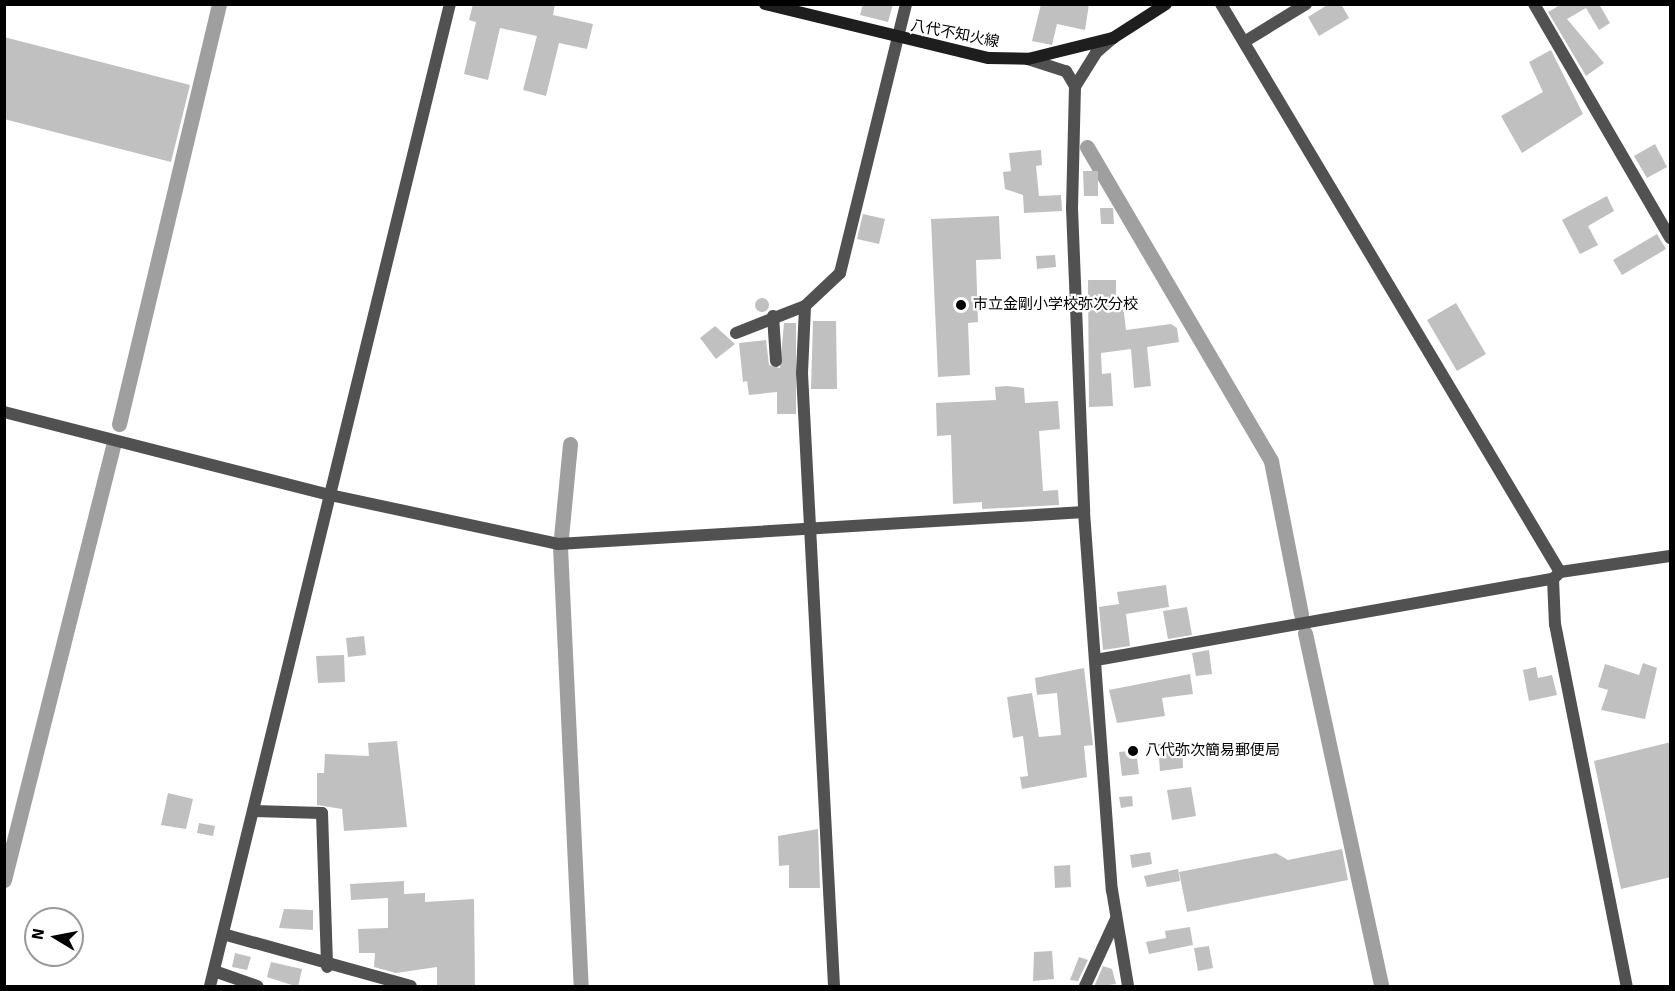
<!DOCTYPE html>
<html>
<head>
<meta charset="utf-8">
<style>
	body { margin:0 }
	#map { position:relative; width:1675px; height:991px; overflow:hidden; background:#fff; font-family:Signika,"Noto Sans JP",sans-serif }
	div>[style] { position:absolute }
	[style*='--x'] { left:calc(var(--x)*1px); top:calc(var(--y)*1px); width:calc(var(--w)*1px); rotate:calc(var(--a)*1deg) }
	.canal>* { height:15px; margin:-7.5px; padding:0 7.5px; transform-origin:7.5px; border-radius:7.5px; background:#9f9f9f }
	.building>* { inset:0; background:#c0c0c0 }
	.round { border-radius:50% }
	.minor>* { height:12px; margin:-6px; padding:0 6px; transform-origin:6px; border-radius:6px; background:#515151 }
	.tertiary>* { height:12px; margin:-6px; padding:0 6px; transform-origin:6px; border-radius:6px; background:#515151 }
	.secondary>* { height:12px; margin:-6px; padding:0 6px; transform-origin:6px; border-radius:6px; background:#1e1e1e }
	.dots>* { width:16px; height:16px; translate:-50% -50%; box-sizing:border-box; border:3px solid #fff; border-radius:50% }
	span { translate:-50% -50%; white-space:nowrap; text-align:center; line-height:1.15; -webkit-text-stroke:4.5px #fff; paint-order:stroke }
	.street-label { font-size:15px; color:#000 }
	.poi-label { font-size:15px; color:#000 }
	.left { translate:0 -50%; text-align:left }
	.frame { position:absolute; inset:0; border:6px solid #000; pointer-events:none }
	.north { position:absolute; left:24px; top:907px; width:60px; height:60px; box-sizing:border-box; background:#fff; border:2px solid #999; border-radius:50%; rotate:280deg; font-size:16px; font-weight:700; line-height:24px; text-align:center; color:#000 }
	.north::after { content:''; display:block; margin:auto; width:21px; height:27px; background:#000; clip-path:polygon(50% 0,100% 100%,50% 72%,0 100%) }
</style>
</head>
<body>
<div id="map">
	<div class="canal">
		<i style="--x:1087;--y:147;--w:364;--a:59.6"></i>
		<i style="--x:1271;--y:461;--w:156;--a:78.9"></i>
		<i style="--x:119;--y:424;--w:432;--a:-76.6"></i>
		<i style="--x:570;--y:444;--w:103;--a:95.5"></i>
		<i style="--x:560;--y:547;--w:440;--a:87.3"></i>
		<i style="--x:1305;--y:633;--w:361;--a:77.8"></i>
		<i style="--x:4;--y:880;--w:447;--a:-75.9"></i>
	</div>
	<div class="building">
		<i style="clip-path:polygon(473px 4px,555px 4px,553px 15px,593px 24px,587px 49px,559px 43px,546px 96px,523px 90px,537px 36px,500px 28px,488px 80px,464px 74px,476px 22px,469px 20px)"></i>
		<i style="clip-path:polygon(863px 4px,893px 4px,888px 22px,860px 15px)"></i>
		<i style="clip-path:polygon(1041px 4px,1089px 4px,1085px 30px,1057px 24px,1052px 45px,1032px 41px)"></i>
		<i style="clip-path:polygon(1329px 4px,1341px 4px,1349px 18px,1319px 36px,1308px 17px)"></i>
		<i style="clip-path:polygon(1562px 4px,1599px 4px,1610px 23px,1599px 30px,1586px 8px,1567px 19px,1604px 63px,1586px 76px,1548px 12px)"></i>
		<i style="clip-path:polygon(4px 37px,190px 85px,171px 162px,4px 119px)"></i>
		<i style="clip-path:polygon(1551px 50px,1583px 114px,1522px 153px,1501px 116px,1543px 92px,1529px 62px)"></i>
		<i style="clip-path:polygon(1655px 144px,1667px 167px,1647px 178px,1634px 156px)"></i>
		<i style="clip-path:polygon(1041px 150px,1042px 165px,1036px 166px,1039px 196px,1061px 195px,1062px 211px,1024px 213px,1023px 195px,1005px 189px,1003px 172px,1011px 171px,1009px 153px)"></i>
		<i style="clip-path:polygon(1083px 171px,1098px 171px,1098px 196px,1084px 196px)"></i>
		<i style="clip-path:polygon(1607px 196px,1614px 211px,1588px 226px,1598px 245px,1580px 254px,1562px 220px)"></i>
		<i style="clip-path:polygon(1100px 208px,1113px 208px,1114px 224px,1101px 224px)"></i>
		<i style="clip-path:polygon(863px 214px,885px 219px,879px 244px,857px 239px)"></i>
		<i style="clip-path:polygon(999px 216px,1001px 259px,976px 260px,978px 322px,968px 323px,970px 375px,938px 377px,931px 219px)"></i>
		<i style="clip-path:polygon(1657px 234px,1666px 249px,1622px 275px,1613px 260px)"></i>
		<i style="clip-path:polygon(1055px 255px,1056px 267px,1037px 269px,1036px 256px)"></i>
		<i style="clip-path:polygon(1088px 280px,1116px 280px,1116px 306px,1123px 305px,1126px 330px,1171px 324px,1177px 328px,1179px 342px,1147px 347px,1151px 386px,1134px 388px,1131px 349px,1101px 353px,1102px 374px,1111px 373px,1113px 406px,1089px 407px)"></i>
		<i class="round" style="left:755px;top:298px;width:14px;height:14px"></i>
		<i style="clip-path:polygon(1456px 303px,1486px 354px,1457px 371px,1427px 320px)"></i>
		<i style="clip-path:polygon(813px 321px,836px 321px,837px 389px,811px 389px)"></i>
		<i style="clip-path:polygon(784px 323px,796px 323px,796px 414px,777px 414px,777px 392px,749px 395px,747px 381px,743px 382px,739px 343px,766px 340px,769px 365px,780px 368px)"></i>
		<i style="clip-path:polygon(715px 326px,735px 344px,716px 359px,700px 338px)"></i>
		<i style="clip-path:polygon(1007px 386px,1024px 388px,1025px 403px,1058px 401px,1060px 429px,1039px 431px,1043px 491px,1058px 490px,1059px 505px,982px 509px,982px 502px,953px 504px,951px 435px,937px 436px,936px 403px,996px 400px,995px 387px)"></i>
		<i style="clip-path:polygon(1166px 585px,1169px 607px,1126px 614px,1130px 646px,1103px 650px,1099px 607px,1119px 604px,1117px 592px)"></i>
		<i style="clip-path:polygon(1187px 607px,1192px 635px,1168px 639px,1163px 611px)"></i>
		<i style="clip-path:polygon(364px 636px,366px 655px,348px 657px,346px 638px)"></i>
		<i style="clip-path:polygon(1209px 650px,1212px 674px,1196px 676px,1192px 653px)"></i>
		<i style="clip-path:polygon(344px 655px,345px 682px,318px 683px,316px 656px)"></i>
		<i style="clip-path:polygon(1643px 663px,1657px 668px,1645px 719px,1601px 710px,1608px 690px,1598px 687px,1605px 664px,1639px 675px)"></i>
		<i style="clip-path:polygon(1536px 667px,1538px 678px,1552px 675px,1557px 695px,1529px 701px,1523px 670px)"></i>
		<i style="clip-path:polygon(1084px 668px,1093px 745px,1084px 746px,1087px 777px,1022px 789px,1020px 777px,1028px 776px,1023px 736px,1013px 738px,1007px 697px,1032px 693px,1039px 737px,1061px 735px,1057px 693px,1037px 695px,1035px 678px)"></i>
		<i style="clip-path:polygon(1190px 674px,1193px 694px,1162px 698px,1165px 716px,1117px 723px,1109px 690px)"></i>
		<i style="clip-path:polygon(397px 741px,407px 827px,344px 831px,342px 809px,317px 805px,317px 773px,324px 773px,325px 754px,369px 756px,368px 743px)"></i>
		<i style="clip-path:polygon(1182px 742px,1183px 768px,1160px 771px,1158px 744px)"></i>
		<i style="clip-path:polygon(1671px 742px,1671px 877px,1621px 889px,1594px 761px)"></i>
		<i style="clip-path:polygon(1136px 750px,1139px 774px,1122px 776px,1119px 752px)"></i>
		<i style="clip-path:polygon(1191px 787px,1196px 816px,1172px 820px,1167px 790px)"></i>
		<i style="clip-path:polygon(168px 793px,193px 799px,186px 829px,161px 825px)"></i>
		<i style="clip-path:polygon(1132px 796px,1133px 806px,1121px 808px,1119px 797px)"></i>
		<i style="clip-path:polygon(199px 823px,215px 826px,213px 836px,197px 833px)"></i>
		<i style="clip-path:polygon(818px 829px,820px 888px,789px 888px,789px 865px,779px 866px,778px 836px)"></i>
		<i style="clip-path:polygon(1342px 849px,1348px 880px,1187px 912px,1179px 872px,1276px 853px,1288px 860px)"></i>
		<i style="clip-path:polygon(1150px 852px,1152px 864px,1132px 868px,1130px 855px)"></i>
		<i style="clip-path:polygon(1070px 865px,1071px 887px,1055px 888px,1054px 866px)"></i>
		<i style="clip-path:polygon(1178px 869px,1180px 881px,1147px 887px,1144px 876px)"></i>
		<i style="clip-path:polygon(404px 881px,404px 894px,425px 893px,425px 902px,474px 899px,475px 987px,437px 987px,437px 967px,396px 973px,374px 967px,375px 953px,359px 953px,358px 929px,388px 928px,388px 898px,351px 900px,350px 884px)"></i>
		<i style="clip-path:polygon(284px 909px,313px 910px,313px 930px,279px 928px)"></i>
		<i style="clip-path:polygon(1190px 927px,1193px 945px,1149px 954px,1146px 942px,1166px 938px,1165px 931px)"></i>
		<i style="clip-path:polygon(1209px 946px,1213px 968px,1198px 971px,1194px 948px)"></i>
		<i style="clip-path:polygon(1052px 951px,1054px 979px,1033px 981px,1034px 952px)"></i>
		<i style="clip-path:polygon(235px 953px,251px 957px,247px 970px,232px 967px)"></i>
		<i style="clip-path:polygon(1079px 957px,1088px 960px,1078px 981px,1070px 980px)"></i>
		<i style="clip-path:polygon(271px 962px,302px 969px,298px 987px,267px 977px)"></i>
		<i style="clip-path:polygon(1103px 966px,1112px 969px,1116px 984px,1094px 987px)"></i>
	</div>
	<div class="minor">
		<i style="--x:1221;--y:4;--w:661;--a:59.17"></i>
		<i style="--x:1534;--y:4;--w:271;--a:59.8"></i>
		<i style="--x:1244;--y:42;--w:73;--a:-31.5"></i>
		<i style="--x:773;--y:316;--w:45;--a:86.2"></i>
		<i style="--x:736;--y:333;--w:74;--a:-21.4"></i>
		<i style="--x:4;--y:412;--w:336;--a:14.3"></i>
		<i style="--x:330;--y:495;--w:233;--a:12.1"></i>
		<i style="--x:558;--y:544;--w:527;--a:-3.48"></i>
		<i style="--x:1560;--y:572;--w:111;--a:-8.3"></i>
		<i style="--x:1553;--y:579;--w:45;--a:87.5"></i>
		<i style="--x:1555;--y:624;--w:369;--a:78.8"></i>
		<i style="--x:1096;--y:660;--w:464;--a:-10.1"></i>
		<i style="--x:1553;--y:579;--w:10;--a:-45"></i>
		<i style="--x:253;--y:811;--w:69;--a:1.7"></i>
		<i style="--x:322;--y:813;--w:154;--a:88.1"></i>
		<i style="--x:223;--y:934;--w:195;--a:15.5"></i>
		<i style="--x:214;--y:971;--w:46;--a:19.2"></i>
		<i style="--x:210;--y:986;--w:1011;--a:-76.27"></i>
		<i style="--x:834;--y:986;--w:614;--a:-92.99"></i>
		<i style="--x:802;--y:373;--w:67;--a:-87.4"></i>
		<i style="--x:805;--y:306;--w:48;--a:-43.3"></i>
		<i style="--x:840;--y:273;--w:277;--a:-76.2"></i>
		<i style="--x:1085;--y:986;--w:74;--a:-65.2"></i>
	</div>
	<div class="tertiary">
		<i style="--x:1113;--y:38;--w:23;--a:139"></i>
		<i style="--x:1096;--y:53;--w:39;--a:122"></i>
		<i style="--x:1075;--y:86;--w:122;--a:91.4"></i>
		<i style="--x:1072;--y:208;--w:304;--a:87.7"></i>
		<i style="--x:1084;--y:512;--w:379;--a:85.8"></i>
		<i style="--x:1112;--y:890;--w:97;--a:80.5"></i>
		<i style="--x:1028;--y:59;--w:40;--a:18"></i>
		<i style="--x:1066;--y:71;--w:17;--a:59"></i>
	</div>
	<div class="secondary">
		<i style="--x:765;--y:4;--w:230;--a:13.6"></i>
		<i style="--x:989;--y:58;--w:39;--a:1"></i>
		<i style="--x:1028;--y:59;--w:88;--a:-13.9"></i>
		<i style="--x:1113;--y:38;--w:63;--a:-32.7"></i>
	</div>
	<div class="dots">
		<i style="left:961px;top:305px;background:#000"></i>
		<i style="left:1133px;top:751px;background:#000"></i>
	</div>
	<div class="street-label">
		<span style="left:955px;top:34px;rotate:11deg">八代不知火線</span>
	</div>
	<div class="poi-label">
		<span class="left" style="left:973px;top:305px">市立金剛小学校弥次分校</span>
		<span class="left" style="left:1145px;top:751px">八代弥次簡易郵便局</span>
	</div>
	<div class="frame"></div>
	<div class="north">N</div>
</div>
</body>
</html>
